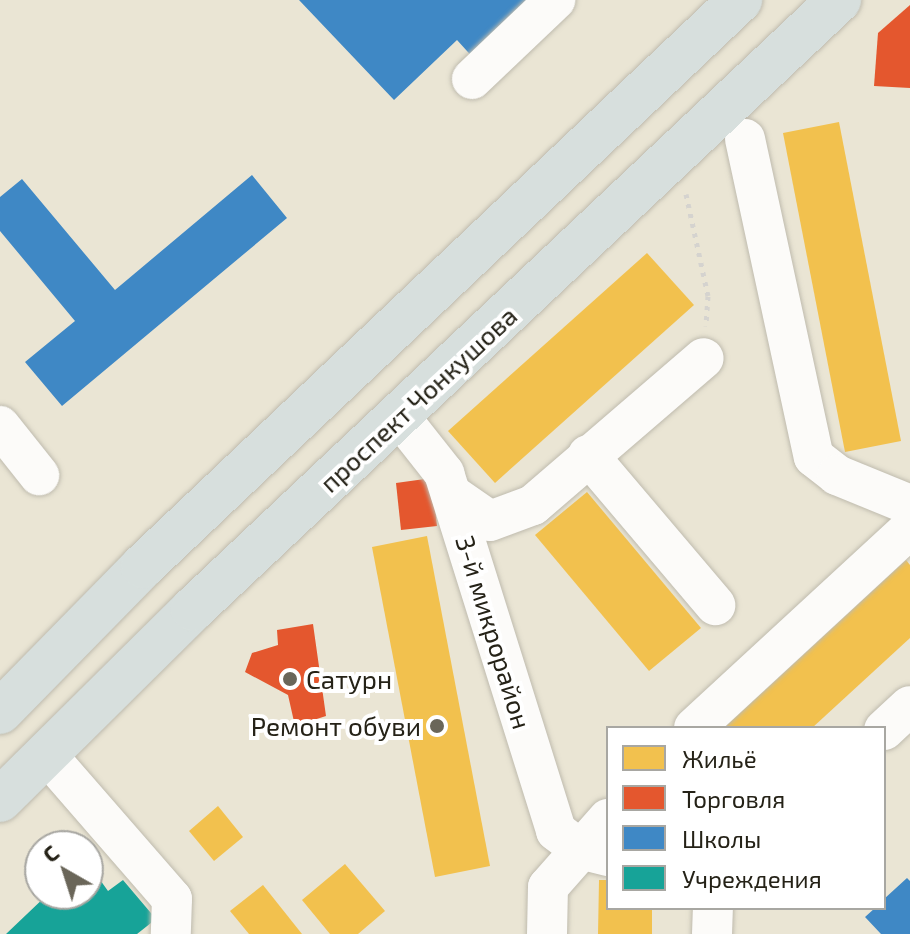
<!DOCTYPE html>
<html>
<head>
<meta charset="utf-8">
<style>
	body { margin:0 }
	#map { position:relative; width:910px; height:934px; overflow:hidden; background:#eae5d4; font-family:"Exo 2",sans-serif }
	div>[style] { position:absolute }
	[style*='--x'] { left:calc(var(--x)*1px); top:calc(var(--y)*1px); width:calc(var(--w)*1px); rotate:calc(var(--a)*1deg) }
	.homes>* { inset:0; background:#f2c14e }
	.shops>* { inset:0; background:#e4572e }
	.schools>* { inset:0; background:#3f88c5 }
	.public>* { inset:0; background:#17a398 }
	.path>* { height:5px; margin-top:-2.5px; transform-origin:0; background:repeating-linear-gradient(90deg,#d5d3cf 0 4px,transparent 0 10px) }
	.roads { filter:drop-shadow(0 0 2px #bfbbae) drop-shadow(0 0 2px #bfbbae) }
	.minor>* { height:40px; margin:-20px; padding:0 20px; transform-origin:20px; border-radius:20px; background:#fcfbf9 }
	.major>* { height:44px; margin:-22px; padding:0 22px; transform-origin:22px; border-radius:22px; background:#d7dfdd }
	.dots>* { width:22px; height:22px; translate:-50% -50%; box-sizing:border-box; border:4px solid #fff; border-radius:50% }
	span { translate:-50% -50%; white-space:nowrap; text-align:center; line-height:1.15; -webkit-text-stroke:8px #fff; paint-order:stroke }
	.street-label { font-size:26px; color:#252217 }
	.poi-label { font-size:26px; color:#252217 }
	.left { translate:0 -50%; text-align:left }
	.right { translate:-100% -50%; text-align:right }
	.legend { position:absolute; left:606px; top:726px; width:280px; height:184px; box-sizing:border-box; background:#fff; border:2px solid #a8a7a2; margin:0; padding:10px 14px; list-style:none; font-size:24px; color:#252217 }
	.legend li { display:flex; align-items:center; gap:16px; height:40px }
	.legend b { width:40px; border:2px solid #a8a7a2 }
	.north { position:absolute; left:24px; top:830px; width:80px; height:80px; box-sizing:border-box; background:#fff; border:2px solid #a8a7a2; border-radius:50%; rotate:321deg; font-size:22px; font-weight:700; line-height:32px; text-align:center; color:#252217 }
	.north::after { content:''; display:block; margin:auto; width:28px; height:36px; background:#6a6659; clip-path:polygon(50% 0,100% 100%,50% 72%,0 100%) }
</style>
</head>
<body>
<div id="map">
	<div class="homes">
		<i style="clip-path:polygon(839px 122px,901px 441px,845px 452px,783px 133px)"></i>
		<i style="clip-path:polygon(647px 253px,694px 305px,495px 483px,448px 431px)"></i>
		<i style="clip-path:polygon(587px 492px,701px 628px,649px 671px,535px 535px)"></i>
		<i style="clip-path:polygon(427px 536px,490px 866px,435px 877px,372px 547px)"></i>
		<i style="clip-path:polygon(906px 560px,910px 565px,910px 638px,812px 728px,724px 728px)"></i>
		<i style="clip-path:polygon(218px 806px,243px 837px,214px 861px,189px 831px)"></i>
		<i style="clip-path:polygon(345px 864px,385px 911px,358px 934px,330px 934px,302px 900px)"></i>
		<i style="clip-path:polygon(599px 880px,608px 880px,608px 908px,652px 908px,652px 934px,598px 934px)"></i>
		<i style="clip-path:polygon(263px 885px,302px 934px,249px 934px,230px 911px)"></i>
	</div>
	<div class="shops">
		<i style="clip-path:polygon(910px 5px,910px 88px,874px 86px,878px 33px)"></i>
		<i style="clip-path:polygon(432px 478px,437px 526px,401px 530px,396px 483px)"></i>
		<i style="clip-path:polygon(313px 624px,326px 716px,295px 726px,288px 695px,245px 672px,252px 653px,278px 645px,277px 630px)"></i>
	</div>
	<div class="schools">
		<i style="clip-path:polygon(299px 0,530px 0,477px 62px,457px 40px,394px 100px)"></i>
		<i style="clip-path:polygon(252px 175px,287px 218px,62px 406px,25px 362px,75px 321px,0 231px,0 197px,22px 179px,115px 290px)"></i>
		<i style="clip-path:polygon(907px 878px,910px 881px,910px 934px,881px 934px,865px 917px,875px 908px,884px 908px,884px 899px)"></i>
	</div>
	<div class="public">
		<i style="clip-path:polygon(88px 863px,108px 891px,123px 880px,156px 919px,137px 934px,6px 934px,48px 894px,88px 894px)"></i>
	</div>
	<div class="path">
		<i style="--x:686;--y:194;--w:104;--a:77.8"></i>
		<i style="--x:708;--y:296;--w:30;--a:94"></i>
	</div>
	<div class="roads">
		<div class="minor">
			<i style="--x:472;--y:79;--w:115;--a:-43.6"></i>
			<i style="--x:745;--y:139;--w:325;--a:77.8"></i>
			<i style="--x:814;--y:457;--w:29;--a:38"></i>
			<i style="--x:837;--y:475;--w:79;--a:22.3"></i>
			<i style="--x:399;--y:416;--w:73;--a:51.7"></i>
			<i style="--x:444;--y:473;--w:375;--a:72.6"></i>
			<i style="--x:556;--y:831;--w:30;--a:37"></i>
			<i style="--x:580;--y:849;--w:29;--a:14"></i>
			<i style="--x:0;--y:426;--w:63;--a:51.5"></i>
			<i style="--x:588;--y:455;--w:197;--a:49.7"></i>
			<i style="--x:451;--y:494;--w:47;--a:34.7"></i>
			<i style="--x:490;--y:521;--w:46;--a:-20.4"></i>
			<i style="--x:533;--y:505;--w:225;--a:-40.7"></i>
			<i style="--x:694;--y:728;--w:294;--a:-42.7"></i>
			<i style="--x:884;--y:730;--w:35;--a:-43"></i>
			<i style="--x:46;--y:754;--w:192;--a:49"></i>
			<i style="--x:172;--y:899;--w:35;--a:92"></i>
			<i style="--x:547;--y:934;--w:47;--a:-88.8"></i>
			<i style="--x:548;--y:887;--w:91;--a:-48.6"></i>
			<i style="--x:712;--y:934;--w:26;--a:-88"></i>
		</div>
		<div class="major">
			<i style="--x:0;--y:712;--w:204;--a:-45.6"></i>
			<i style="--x:143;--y:566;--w:823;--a:-43.47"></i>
			<i style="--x:0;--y:800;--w:272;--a:-44.7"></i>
			<i style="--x:193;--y:609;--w:888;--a:-43.31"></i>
		</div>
	</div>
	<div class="dots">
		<i style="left:290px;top:679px;background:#6a6659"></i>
		<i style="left:437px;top:726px;background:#6a6659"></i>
	</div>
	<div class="street-label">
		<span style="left:418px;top:399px;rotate:-43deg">проспект Чонкушова</span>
		<span style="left:494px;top:632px;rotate:73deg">3-й микрорайон</span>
	</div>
	<div class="poi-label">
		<span class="left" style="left:306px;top:679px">Сатурн</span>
		<span class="right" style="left:421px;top:726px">Ремонт обуви</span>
	</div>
	<ul class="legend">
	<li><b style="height:22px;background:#f2c14e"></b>Жильё</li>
	<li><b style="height:22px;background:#e4572e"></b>Торговля</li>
	<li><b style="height:22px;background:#3f88c5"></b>Школы</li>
	<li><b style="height:22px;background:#17a398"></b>Учреждения</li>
	</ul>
	<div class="north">С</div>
</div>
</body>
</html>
